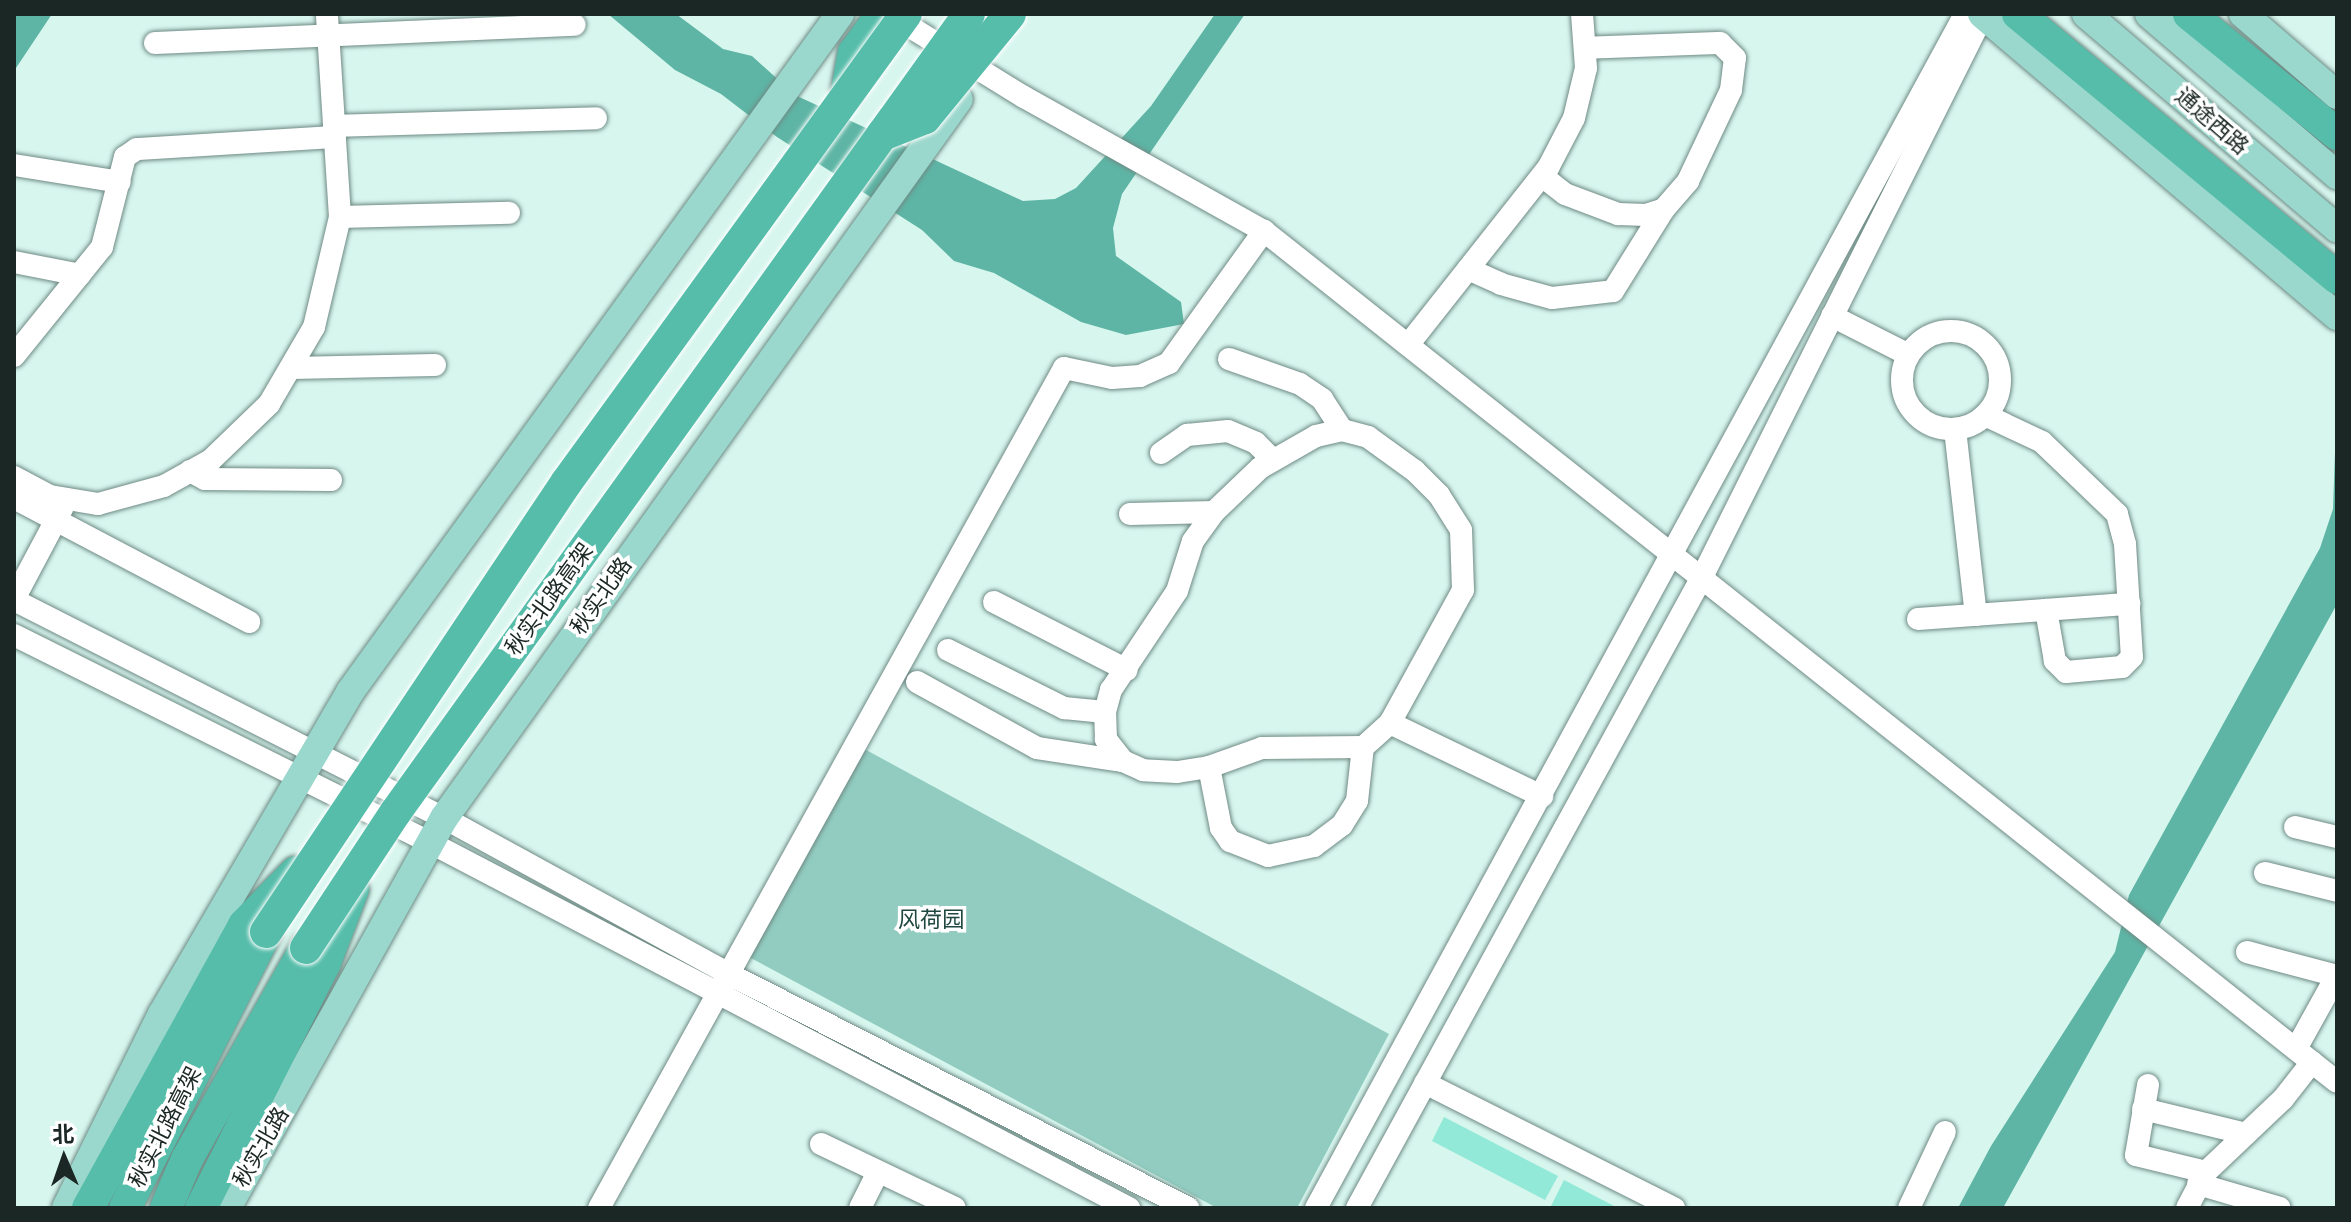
<!DOCTYPE html>
<html>
<head>
<meta charset="utf-8">
<style>
	body { margin:0 }
	#map { position:relative; width:2351px; height:1222px; overflow:hidden; background:#d7f6ee; font-family:"PT Sans","Noto Sans SC",sans-serif }
	div>[style] { position:absolute }
	[style*='--x'] { left:calc(var(--x)*1px); top:calc(var(--y)*1px); width:calc(var(--w)*1px); rotate:calc(var(--a)*1deg) }
	.green>* { inset:0; background:#92ccc0 }
	.water>* { inset:0; background:#5eb5a5 }
	.building>* { inset:0; background:#92e9d7 }
	.roads { filter:drop-shadow(0 0 2px #6f8a84) drop-shadow(0 0 2px #6f8a84) }
	.minor>* { height:22px; margin:-11px; padding:0 11px; transform-origin:11px; border-radius:11px; background:#fff }
	.minor>.ring { margin:-11px; padding:0; box-sizing:content-box; background:none; border:22px solid #fff; border-radius:50% }
	.major>* { height:28px; margin:-14px; padding:0 14px; transform-origin:14px; border-radius:14px; background:#9ad7cc }
	.highway>* { height:32px; margin:-16px; padding:0 16px; transform-origin:16px; border-radius:16px; background:#56bdaa }
	.bridges { filter:drop-shadow(0 0 2px #fff) drop-shadow(0 0 2px #fff) }
	.highway-bridge>* { height:32px; margin:-16px; padding:0 16px; transform-origin:16px; border-radius:16px; background:#56bdaa }
	span { translate:-50% -50%; white-space:nowrap; text-align:center; line-height:1.15; -webkit-text-stroke:7px #fff; paint-order:stroke }
	.street-label { font-size:22px; color:#1b2724 }
	.park-label { font-size:22px; color:#204840 }
	.frame { position:absolute; inset:0; border:16px solid #1b2724; pointer-events:none }
	.north { position:absolute; left:24px; top:1118px; width:80px; height:80px; -webkit-text-stroke:6px #fff; paint-order:stroke; rotate:358deg; font-size:22px; font-weight:700; line-height:32px; text-align:center; color:#1b2724 }
	.north::after { content:''; display:block; margin:auto; width:28px; height:36px; background:#1b2724; clip-path:polygon(50% 0,100% 100%,50% 72%,0 100%) }
</style>
</head>
<body>
<div id="map">
	<div class="green">
		<i style="clip-path:polygon(857px 745px,1389px 1034px,1297px 1208px,1217px 1208px,747px 956px)"></i>
	</div>
	<div class="water">
		<i style="clip-path:polygon(14px 14px,52px 14px,14px 71px)"></i>
		<i style="clip-path:polygon(608px 14px,676px 14px,723px 49px,752px 56px,795px 95px,1023px 201px,1055px 199px,1076px 188px,1151px 106px,1215px 14px,1245px 14px,1122px 194px,1113px 228px,1116px 256px,1181px 302px,1184px 324px,1126px 335px,1081px 322px,994px 273px,954px 261px,922px 230px,777px 137px,721px 94px,675px 70px)"></i>
		<i style="clip-path:polygon(2337px 396px,2337px 604px,2003px 1208px,1958px 1208px,1991px 1146px,2115px 952px,2129px 895px,2320px 548px,2333px 509px)"></i>
	</div>
	<div class="building">
		<i style="clip-path:polygon(1444px 1117px,1558px 1176px,1545px 1200px,1432px 1141px)"></i>
		<i style="clip-path:polygon(1564px 1180px,1618px 1208px,1550px 1208px)"></i>
	</div>
	<div class="roads">
		<div class="minor">
			<i style="--x:889;--y:14;--w:158;--a:31.6"></i>
			<i style="--x:1024;--y:97;--w:275;--a:29.2"></i>
			<i style="--x:1264;--y:231;--w:1369;--a:38.42"></i>
			<i style="--x:155;--y:43;--w:420;--a:-2.5"></i>
			<i style="--x:334;--y:126;--w:262;--a:-1.7"></i>
			<i style="--x:14;--y:165;--w:107;--a:9.1"></i>
			<i style="--x:1542;--y:176;--w:29;--a:38"></i>
			<i style="--x:1565;--y:194;--w:57;--a:20.7"></i>
			<i style="--x:1618;--y:214;--w:28;--a:2"></i>
			<i style="--x:1646;--y:215;--w:19;--a:-18"></i>
			<i style="--x:1664;--y:209;--w:37;--a:-49"></i>
			<i style="--x:1688;--y:181;--w:101;--a:-64.7"></i>
			<i style="--x:1731;--y:90;--w:32;--a:-83"></i>
			<i style="--x:1735;--y:58;--w:21;--a:-135"></i>
			<i style="--x:1720;--y:43;--w:135;--a:177.9"></i>
			<i style="--x:340;--y:217;--w:169;--a:-1.4"></i>
			<i style="--x:14;--y:262;--w:67;--a:11.1"></i>
			<i style="--x:1468;--y:269;--w:36;--a:24"></i>
			<i style="--x:1501;--y:284;--w:53;--a:15.4"></i>
			<i style="--x:1552;--y:298;--w:61;--a:-6.5"></i>
			<i style="--x:1613;--y:291;--w:97;--a:-58.1"></i>
			<i style="--x:1832;--y:316;--w:86;--a:26.9"></i>
			<i class="ring" style="left:1902px;top:331px;width:76px;height:76px"></i>
			<i style="--x:1408;--y:345;--w:226;--a:-51.7"></i>
			<i style="--x:1548;--y:168;--w:56;--a:-62.5"></i>
			<i style="--x:1574;--y:118;--w:51;--a:-76.5"></i>
			<i style="--x:1586;--y:68;--w:54;--a:-94.2"></i>
			<i style="--x:14;--y:356;--w:140;--a:-51.1"></i>
			<i style="--x:102;--y:247;--w:93;--a:-75.7"></i>
			<i style="--x:125;--y:157;--w:14;--a:-34"></i>
			<i style="--x:137;--y:149;--w:198;--a:-3.5"></i>
			<i style="--x:1229;--y:359;--w:75;--a:19.4"></i>
			<i style="--x:1300;--y:384;--w:27;--a:34"></i>
			<i style="--x:1322;--y:399;--w:37;--a:57"></i>
			<i style="--x:291;--y:368;--w:144;--a:-1.2"></i>
			<i style="--x:1985;--y:415;--w:63;--a:25.3"></i>
			<i style="--x:2042;--y:442;--w:104;--a:43.8"></i>
			<i style="--x:2117;--y:514;--w:31;--a:75"></i>
			<i style="--x:2125;--y:544;--w:113;--a:86.5"></i>
			<i style="--x:2132;--y:657;--w:14;--a:135"></i>
			<i style="--x:2122;--y:667;--w:56;--a:174.9"></i>
			<i style="--x:2066;--y:672;--w:16;--a:-135"></i>
			<i style="--x:2055;--y:661;--w:52;--a:-100"></i>
			<i style="--x:1955;--y:429;--w:187;--a:83.6"></i>
			<i style="--x:1342;--y:430;--w:27;--a:15"></i>
			<i style="--x:1368;--y:437;--w:58;--a:35.9"></i>
			<i style="--x:1415;--y:471;--w:34;--a:45"></i>
			<i style="--x:1439;--y:495;--w:41;--a:57.8"></i>
			<i style="--x:1461;--y:530;--w:60;--a:88.1"></i>
			<i style="--x:1463;--y:590;--w:152;--a:118.8"></i>
			<i style="--x:1390;--y:723;--w:36;--a:138"></i>
			<i style="--x:1363;--y:747;--w:101;--a:179.4"></i>
			<i style="--x:1262;--y:748;--w:56;--a:160.3"></i>
			<i style="--x:1209;--y:767;--w:32;--a:171"></i>
			<i style="--x:1177;--y:772;--w:34;--a:-177"></i>
			<i style="--x:1143;--y:770;--w:22;--a:-156"></i>
			<i style="--x:1123;--y:761;--w:28;--a:-128"></i>
			<i style="--x:1106;--y:739;--w:27;--a:-92"></i>
			<i style="--x:1105;--y:712;--w:23;--a:-75"></i>
			<i style="--x:1111;--y:690;--w:119;--a:-56.3"></i>
			<i style="--x:1177;--y:591;--w:52;--a:-72.3"></i>
			<i style="--x:1193;--y:541;--w:36;--a:-54"></i>
			<i style="--x:1214;--y:512;--w:64;--a:-43.7"></i>
			<i style="--x:1260;--y:468;--w:64;--a:-29.7"></i>
			<i style="--x:1316;--y:436;--w:27;--a:-13"></i>
			<i style="--x:1161;--y:453;--w:32;--a:-35"></i>
			<i style="--x:1187;--y:435;--w:41;--a:-5.6"></i>
			<i style="--x:1228;--y:431;--w:30;--a:23"></i>
			<i style="--x:1256;--y:443;--w:24;--a:45"></i>
			<i style="--x:190;--y:471;--w:17;--a:28"></i>
			<i style="--x:205;--y:479;--w:126;--a:0.5"></i>
			<i style="--x:14;--y:477;--w:41;--a:27.8"></i>
			<i style="--x:50;--y:496;--w:49;--a:9.5"></i>
			<i style="--x:98;--y:504;--w:68;--a:-15.3"></i>
			<i style="--x:164;--y:486;--w:54;--a:-29"></i>
			<i style="--x:211;--y:460;--w:81;--a:-44"></i>
			<i style="--x:269;--y:404;--w:89;--a:-59.7"></i>
			<i style="--x:314;--y:327;--w:113;--a:-76.7"></i>
			<i style="--x:340;--y:217;--w:203;--a:-93.7"></i>
			<i style="--x:14;--y:498;--w:266;--a:27.8"></i>
			<i style="--x:1130;--y:514;--w:84;--a:-1.4"></i>
			<i style="--x:14;--y:599;--w:104;--a:-62"></i>
			<i style="--x:14;--y:600;--w:482;--a:26.9"></i>
			<i style="--x:444;--y:818;--w:320;--a:28.7"></i>
			<i style="--x:725;--y:972;--w:520;--a:27.01"></i>
			<i style="--x:994;--y:602;--w:149;--a:27.1"></i>
			<i style="--x:1918;--y:619;--w:212;--a:-4.1"></i>
			<i style="--x:14;--y:635;--w:466;--a:26.5"></i>
			<i style="--x:431;--y:843;--w:788;--a:27.61"></i>
			<i style="--x:948;--y:650;--w:130;--a:26.6"></i>
			<i style="--x:1064;--y:708;--w:41;--a:5.6"></i>
			<i style="--x:917;--y:682;--w:137;--a:28.8"></i>
			<i style="--x:1037;--y:748;--w:87;--a:8.6"></i>
			<i style="--x:1390;--y:723;--w:169;--a:25.7"></i>
			<i style="--x:1209;--y:767;--w:62;--a:78.9"></i>
			<i style="--x:1221;--y:828;--w:16;--a:55"></i>
			<i style="--x:1230;--y:841;--w:41;--a:21.5"></i>
			<i style="--x:1268;--y:856;--w:47;--a:-12.3"></i>
			<i style="--x:1314;--y:846;--w:35;--a:-37"></i>
			<i style="--x:1342;--y:825;--w:28;--a:-58"></i>
			<i style="--x:1357;--y:801;--w:54;--a:-83.7"></i>
			<i style="--x:2295;--y:827;--w:43;--a:13.4"></i>
			<i style="--x:2265;--y:873;--w:74;--a:14"></i>
			<i style="--x:2247;--y:952;--w:93;--a:14.9"></i>
			<i style="--x:2296;--y:1049;--w:85;--a:-61"></i>
			<i style="--x:1425;--y:1083;--w:279;--a:26.7"></i>
			<i style="--x:2148;--y:1085;--w:71;--a:99.7"></i>
			<i style="--x:2136;--y:1155;--w:72;--a:13.7"></i>
			<i style="--x:2143;--y:1109;--w:106;--a:13.6"></i>
			<i style="--x:821;--y:1144;--w:148;--a:25.5"></i>
			<i style="--x:2198;--y:1184;--w:85;--a:16.3"></i>
			<i style="--x:599;--y:1208;--w:960;--a:-61.03"></i>
			<i style="--x:1064;--y:368;--w:49;--a:11.8"></i>
			<i style="--x:1112;--y:378;--w:28;--a:-4"></i>
			<i style="--x:1140;--y:376;--w:32;--a:-24"></i>
			<i style="--x:1169;--y:363;--w:163;--a:-54.3"></i>
			<i style="--x:860;--y:1208;--w:40;--a:-63.4"></i>
			<i style="--x:1316;--y:1208;--w:1359;--a:-61.47"></i>
			<i style="--x:1357;--y:1208;--w:719;--a:-61.33"></i>
			<i style="--x:1702;--y:577;--w:628;--a:-63.43"></i>
			<i style="--x:1909;--y:1208;--w:84;--a:-64.7"></i>
			<i style="--x:2187;--y:1208;--w:41;--a:-62.2"></i>
			<i style="--x:2206;--y:1172;--w:106;--a:-43.5"></i>
			<i style="--x:2283;--y:1099;--w:47;--a:-51.9"></i>
		</div>
		<div class="major">
			<i style="--x:1982;--y:14;--w:466;--a:40.4"></i>
			<i style="--x:2086;--y:14;--w:330;--a:40.5"></i>
			<i style="--x:2149;--y:14;--w:248;--a:40.6"></i>
			<i style="--x:2243;--y:14;--w:124;--a:40.8"></i>
			<i style="--x:66;--y:1208;--w:216;--a:-63.7"></i>
			<i style="--x:162;--y:1014;--w:373;--a:-59.7"></i>
			<i style="--x:350;--y:692;--w:837;--a:-54.14"></i>
			<i style="--x:227;--y:1208;--w:446;--a:-60.9"></i>
			<i style="--x:444;--y:818;--w:884;--a:-54.39"></i>
		</div>
		<div class="highway">
			<i style="--x:2018;--y:14;--w:414;--a:39.6"></i>
			<i style="--x:2189;--y:14;--w:191;--a:39"></i>
			<i style="--x:847;--y:91;--w:39;--a:-80"></i>
			<i style="--x:854;--y:53;--w:48;--a:-54.3"></i>
			<i style="--x:88;--y:1208;--w:323;--a:-61.1"></i>
			<i style="--x:244;--y:925;--w:74;--a:-45.5"></i>
			<i style="--x:125;--y:1208;--w:310;--a:-62.9"></i>
			<i style="--x:166;--y:1208;--w:53;--a:-66.8"></i>
			<i style="--x:187;--y:1159;--w:242;--a:-60.6"></i>
			<i style="--x:201;--y:1208;--w:272;--a:-63.2"></i>
			<i style="--x:324;--y:965;--w:81;--a:-69.1"></i>
		</div>
	</div>
	<div class="bridges">
		<div class="highway-bridge">
			<i style="--x:882;--y:135;--w:46;--a:-21.6"></i>
			<i style="--x:925;--y:118;--w:134;--a:-50.7"></i>
			<i style="--x:266;--y:932;--w:540;--a:-56.25"></i>
			<i style="--x:566;--y:483;--w:579;--a:-54.06"></i>
			<i style="--x:306;--y:948;--w:162;--a:-56.6"></i>
			<i style="--x:395;--y:813;--w:984;--a:-54.31"></i>
		</div>
	</div>
	<div class="street-label">
		<span style="left:2212px;top:121px;rotate:41deg">通途西路</span>
		<span style="left:601px;top:596px;rotate:-55deg">秋实北路</span>
		<span style="left:549px;top:599px;rotate:-54deg">秋实北路高架</span>
		<span style="left:165px;top:1127px;rotate:-63deg">秋实北路高架</span>
		<span style="left:261px;top:1147px;rotate:-60deg">秋实北路</span>
	</div>
	<div class="park-label">
		<span style="left:931px;top:920px">风荷园</span>
	</div>
	<div class="frame"></div>
	<div class="north">北</div>
</div>
</body>
</html>
